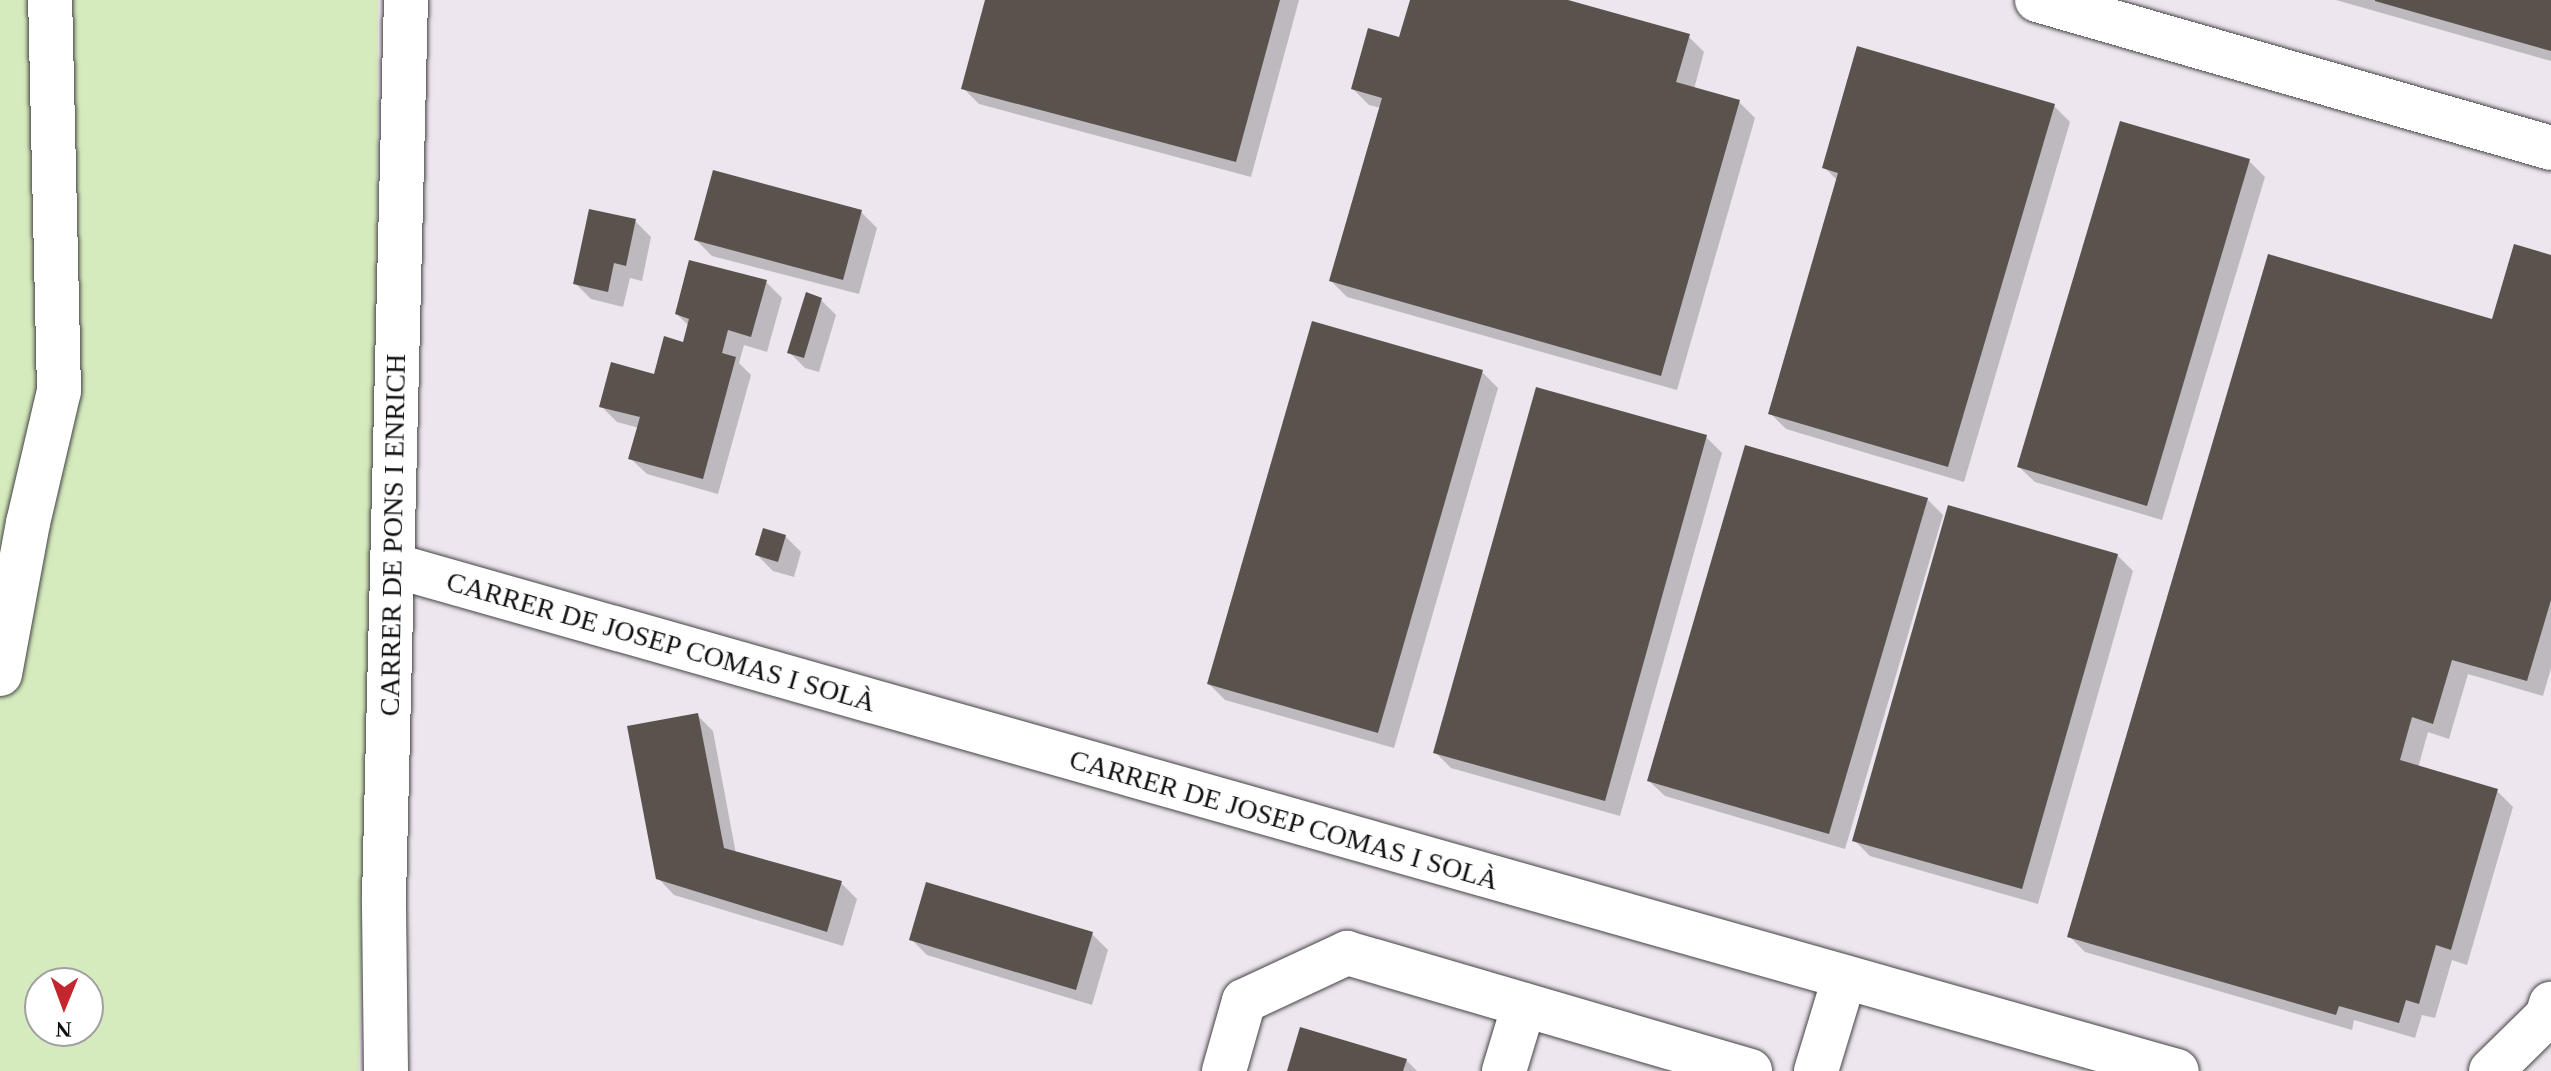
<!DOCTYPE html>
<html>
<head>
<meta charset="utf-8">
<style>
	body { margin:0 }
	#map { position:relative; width:2551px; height:1071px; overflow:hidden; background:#fffdf5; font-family:Georgia,serif }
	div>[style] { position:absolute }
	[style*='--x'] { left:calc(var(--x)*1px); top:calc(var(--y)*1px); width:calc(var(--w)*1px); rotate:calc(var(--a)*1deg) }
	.industrial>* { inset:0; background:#eee6ef }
	.green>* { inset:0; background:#d5ebbd }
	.shadow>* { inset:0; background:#0003 }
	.building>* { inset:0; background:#5a524d }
	.roads { filter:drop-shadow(0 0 2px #444) drop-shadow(0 0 2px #444) }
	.minor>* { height:44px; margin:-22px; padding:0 22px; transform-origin:22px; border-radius:22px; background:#fff }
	span { translate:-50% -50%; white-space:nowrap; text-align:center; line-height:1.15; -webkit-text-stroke:8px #fff; paint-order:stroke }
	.street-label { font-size:28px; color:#111 }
	.north { position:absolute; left:24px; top:967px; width:80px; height:80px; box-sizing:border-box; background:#fff; border:2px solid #a0a0a0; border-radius:50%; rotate:181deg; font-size:22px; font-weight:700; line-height:32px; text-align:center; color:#111 }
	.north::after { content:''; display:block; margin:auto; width:28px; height:36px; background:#c4262e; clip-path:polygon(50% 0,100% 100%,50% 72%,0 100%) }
</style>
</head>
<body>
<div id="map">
	<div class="industrial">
		<i style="clip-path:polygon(378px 0,2551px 0,2551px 1071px,359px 1071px,377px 322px)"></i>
	</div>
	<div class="green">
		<i style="clip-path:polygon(evenodd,0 0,378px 0,377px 322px,359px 1071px,0 1071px,0 0,40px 983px,88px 983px,88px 1031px,40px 1031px,40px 983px)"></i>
	</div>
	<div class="shadow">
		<i style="clip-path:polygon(987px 0,1299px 0,1251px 177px,979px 104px,963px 88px)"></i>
		<i style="clip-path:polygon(1412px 0,1561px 0,1688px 36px,1704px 52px,1694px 89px,1739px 102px,1755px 118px,1677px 390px,1347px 297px,1331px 281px,1381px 108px,1369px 105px,1353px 89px,1400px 39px)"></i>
		<i style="clip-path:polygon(2336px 0,2551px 0,2551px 61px)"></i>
		<i style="clip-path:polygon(2054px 106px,2070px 122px,1964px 482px,1786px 429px,1770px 413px,1838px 181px,1824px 167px)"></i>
		<i style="clip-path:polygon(2249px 161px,2265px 177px,2162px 520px,2035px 482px,2019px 467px)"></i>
		<i style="clip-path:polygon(861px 212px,877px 228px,859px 294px,712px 256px,696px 240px)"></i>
		<i style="clip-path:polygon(635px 221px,651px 237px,642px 281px,630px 278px,623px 307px,591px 299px,575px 283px)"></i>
		<i style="clip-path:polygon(2551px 257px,2551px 668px,2543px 696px,2468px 674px,2449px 739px,2428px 732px,2418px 768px,2497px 791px,2513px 807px,2467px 965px,2452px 960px,2435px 1018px,2422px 1015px,2415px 1038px,2354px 1020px,2352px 1030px,2085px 952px,2069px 936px,2493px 321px)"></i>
		<i style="clip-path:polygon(766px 282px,782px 298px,767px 352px,744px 345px,739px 363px,751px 375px,718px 494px,647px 474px,631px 459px,639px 428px,617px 422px,601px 406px,656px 377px,684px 344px,689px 326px,677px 314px)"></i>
		<i style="clip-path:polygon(820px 299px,836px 315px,819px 372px,805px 368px,789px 352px)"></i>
		<i style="clip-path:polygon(1482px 372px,1498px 388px,1394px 748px,1225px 700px,1209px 684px)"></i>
		<i style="clip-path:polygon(1706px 437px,1722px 453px,1620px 816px,1451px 768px,1435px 752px)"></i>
		<i style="clip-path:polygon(1927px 499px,1943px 515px,1845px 849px,1665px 796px,1649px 781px)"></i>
		<i style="clip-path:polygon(785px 536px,801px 552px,794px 577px,773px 571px,757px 555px)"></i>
		<i style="clip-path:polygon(2117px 555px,2133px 571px,2038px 904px,1870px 856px,1854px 840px)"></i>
		<i style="clip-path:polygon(697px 715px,713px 731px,736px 854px,841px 883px,857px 899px,843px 946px,674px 895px,658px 878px)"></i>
		<i style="clip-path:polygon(1092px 934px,1108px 950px,1092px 1005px,927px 955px,911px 939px)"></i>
		<i style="clip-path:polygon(1406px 1060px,1417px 1071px,1289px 1071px)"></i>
	</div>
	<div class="building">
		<i style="clip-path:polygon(985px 0,1280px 0,1236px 162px,961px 89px)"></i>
		<i style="clip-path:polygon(1410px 0,1568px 0,1690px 34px,1676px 82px,1740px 100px,1661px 376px,1329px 281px,1382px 98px,1351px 89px,1368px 28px,1399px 37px)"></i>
		<i style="clip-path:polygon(2551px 0,2551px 51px,2375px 1px,2375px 0)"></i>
		<i style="clip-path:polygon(1857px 46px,2055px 104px,1948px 467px,1768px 414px,1838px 173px,1822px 168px)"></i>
		<i style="clip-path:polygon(2120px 121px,2250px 159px,2147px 506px,2017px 467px)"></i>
		<i style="clip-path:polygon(713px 170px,862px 210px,843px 280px,694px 240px)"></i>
		<i style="clip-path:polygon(589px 209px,636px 219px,626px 266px,614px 263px,608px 292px,573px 284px)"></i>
		<i style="clip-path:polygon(2514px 244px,2551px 255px,2551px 600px,2527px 681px,2452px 660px,2433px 724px,2412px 717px,2400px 760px,2498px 789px,2451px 950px,2436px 945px,2419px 1004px,2406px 1000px,2399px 1023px,2339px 1006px,2336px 1015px,2067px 937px,2268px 254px,2492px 319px)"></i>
		<i style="clip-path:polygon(689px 260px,767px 280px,751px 337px,728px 330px,722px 353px,736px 357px,703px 479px,628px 459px,640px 417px,599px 407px,611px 362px,654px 374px,664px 336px,683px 342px,689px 319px,675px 314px)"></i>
		<i style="clip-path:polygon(806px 292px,822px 298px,804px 358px,787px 353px)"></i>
		<i style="clip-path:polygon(1312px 321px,1483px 370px,1378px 733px,1207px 684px)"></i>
		<i style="clip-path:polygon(1536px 387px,1707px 435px,1605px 801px,1433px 753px)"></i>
		<i style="clip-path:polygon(1745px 445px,1928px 498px,1829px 834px,1647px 781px)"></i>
		<i style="clip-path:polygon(1948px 505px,2118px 554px,2022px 889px,1852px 841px)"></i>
		<i style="clip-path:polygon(763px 528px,786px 535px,778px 562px,755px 555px)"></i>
		<i style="clip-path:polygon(698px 713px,724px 848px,842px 881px,827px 932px,656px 879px,627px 726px)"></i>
		<i style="clip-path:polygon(926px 882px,1093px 932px,1076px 990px,909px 940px)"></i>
		<i style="clip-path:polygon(1300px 1027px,1407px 1059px,1403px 1071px,1287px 1071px)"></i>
	</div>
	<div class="roads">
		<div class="minor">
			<i style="--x:2037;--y:0;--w:535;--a:16.06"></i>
			<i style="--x:392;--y:565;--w:1855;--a:15.83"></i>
			<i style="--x:0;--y:674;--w:154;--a:-79.5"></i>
			<i style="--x:28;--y:523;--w:136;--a:-76.8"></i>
			<i style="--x:59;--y:391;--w:391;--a:-91.3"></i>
			<i style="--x:386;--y:1071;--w:173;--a:-90.7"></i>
			<i style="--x:384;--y:898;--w:898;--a:-88.6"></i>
			<i style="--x:1224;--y:1071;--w:73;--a:-74.1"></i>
			<i style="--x:1244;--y:1001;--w:114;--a:-25"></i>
			<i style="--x:1347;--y:953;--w:420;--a:16.3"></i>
			<i style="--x:1504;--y:1071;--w:69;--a:-73.1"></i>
			<i style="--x:1816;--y:1071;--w:96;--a:-73.1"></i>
			<i style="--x:2491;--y:1071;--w:78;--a:-44.5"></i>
			<i style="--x:2547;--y:1016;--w:13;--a:-72"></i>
		</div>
	</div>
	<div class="street-label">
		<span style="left:393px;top:535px;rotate:-89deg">CARRER DE PONS I ENRICH</span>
		<span style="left:661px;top:642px;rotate:16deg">CARRER DE JOSEP COMAS I SOLÀ</span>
		<span style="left:1284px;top:820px;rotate:16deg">CARRER DE JOSEP COMAS I SOLÀ</span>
	</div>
	<div class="north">N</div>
</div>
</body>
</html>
